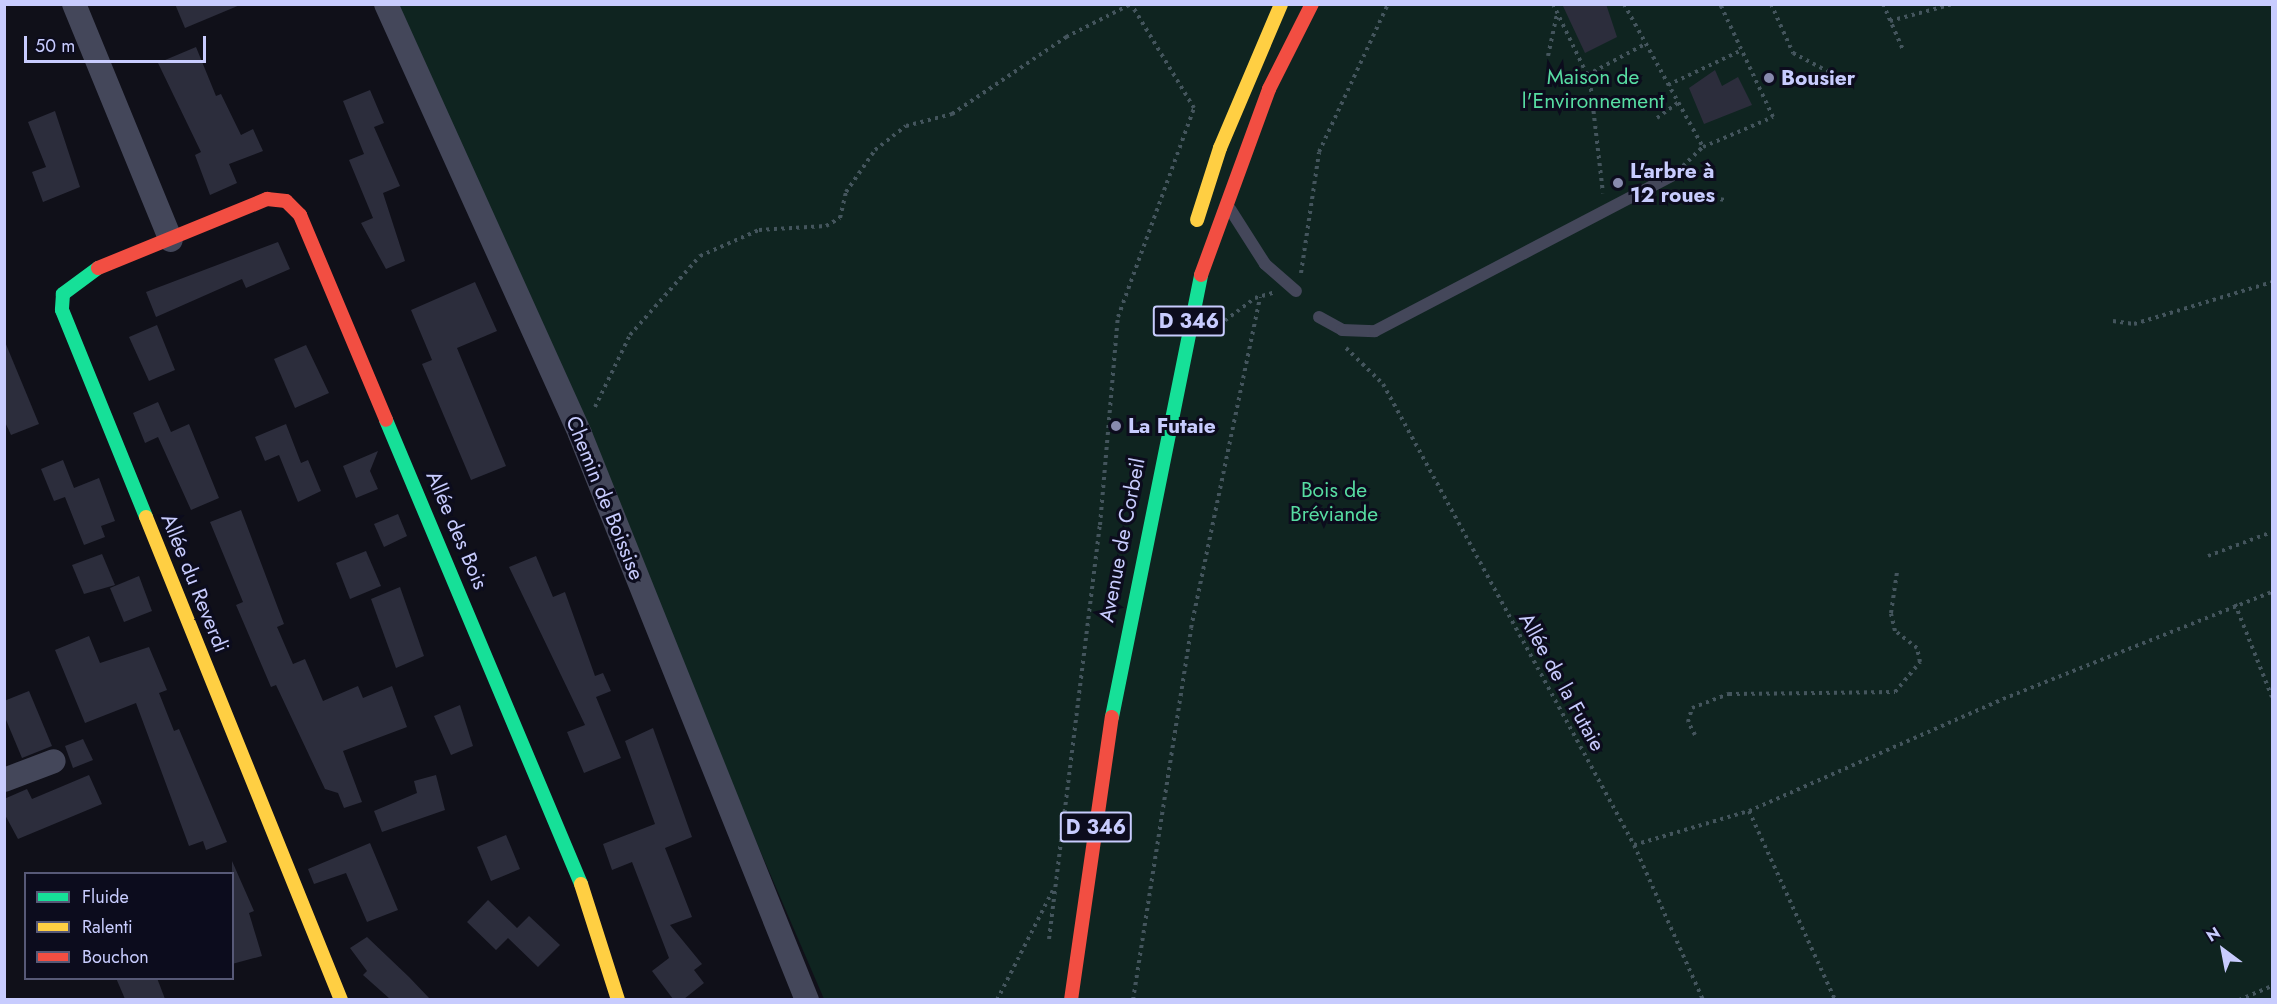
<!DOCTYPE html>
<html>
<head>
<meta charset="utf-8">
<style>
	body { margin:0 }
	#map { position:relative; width:2277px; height:1004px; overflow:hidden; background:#101019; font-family:Jost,sans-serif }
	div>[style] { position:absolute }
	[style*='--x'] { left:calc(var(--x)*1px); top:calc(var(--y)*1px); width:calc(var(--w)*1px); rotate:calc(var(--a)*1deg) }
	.green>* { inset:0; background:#0f2420 }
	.building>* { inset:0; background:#2c2d3c }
	.path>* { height:4px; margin-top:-2px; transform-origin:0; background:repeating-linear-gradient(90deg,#44555d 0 3px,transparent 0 7.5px) }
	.lane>* { height:12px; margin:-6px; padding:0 6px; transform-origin:6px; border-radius:6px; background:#44475a }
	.street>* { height:24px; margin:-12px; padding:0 12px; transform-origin:12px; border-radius:12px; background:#44475a }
	.fast>* { height:14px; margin:-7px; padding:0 7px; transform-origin:7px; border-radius:7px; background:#16e098 }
	.slow>* { height:14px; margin:-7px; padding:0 7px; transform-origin:7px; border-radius:7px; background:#ffcf43 }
	.jam>* { height:14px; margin:-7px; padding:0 7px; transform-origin:7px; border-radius:7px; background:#f24e42 }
	.dots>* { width:16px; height:16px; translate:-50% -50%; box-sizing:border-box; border:3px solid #0c0c1d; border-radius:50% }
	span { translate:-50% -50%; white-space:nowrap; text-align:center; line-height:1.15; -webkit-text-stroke:6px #0c0c1d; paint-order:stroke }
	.shield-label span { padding:2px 4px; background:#0c0c1d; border:2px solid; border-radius:4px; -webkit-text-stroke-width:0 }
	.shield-label { font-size:20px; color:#c8ccfe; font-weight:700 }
	.park-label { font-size:21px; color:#57dca2 }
	.poi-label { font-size:21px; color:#c8ccfe; font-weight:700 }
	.left { translate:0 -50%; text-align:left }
	.street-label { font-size:21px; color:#c8ccfe }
	.frame { position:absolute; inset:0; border:6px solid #c8ccfe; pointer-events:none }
	.legend { position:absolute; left:24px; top:872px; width:210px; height:108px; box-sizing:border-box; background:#0c0c1d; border:2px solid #575977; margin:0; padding:8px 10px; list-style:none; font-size:18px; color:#c8ccfe }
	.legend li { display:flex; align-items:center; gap:12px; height:30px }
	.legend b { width:30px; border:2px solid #575977 }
	.north { position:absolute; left:2193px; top:920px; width:60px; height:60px; -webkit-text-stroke:4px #0c0c1d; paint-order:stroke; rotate:328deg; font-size:16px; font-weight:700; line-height:24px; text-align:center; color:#c8ccfe }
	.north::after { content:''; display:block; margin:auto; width:21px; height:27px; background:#c8ccfe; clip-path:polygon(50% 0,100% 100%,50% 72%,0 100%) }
	.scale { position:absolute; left:24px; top:36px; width:182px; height:27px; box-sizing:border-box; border:3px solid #c8ccfe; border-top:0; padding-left:8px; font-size:18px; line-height:21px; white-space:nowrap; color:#c8ccfe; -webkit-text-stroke:4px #0c0c1d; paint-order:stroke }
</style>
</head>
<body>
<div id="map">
	<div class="green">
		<i style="clip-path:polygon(396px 5px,2272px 5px,2272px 999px,824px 999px)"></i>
	</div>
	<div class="building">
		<i style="clip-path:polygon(175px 4px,240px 4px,240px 5px,185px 28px)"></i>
		<i style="clip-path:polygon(1562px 4px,1606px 4px,1617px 37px,1585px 53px)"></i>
		<i style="clip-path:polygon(196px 47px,216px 96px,221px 94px,241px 135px,253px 129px,263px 151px,229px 164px,237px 183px,210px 195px,195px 155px,201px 152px,158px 63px)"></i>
		<i style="clip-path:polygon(1715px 70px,1722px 86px,1738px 77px,1752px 105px,1704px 124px,1689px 88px)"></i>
		<i style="clip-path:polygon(370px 90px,384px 123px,374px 127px,400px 186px,383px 193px,405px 261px,386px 269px,361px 223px,373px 218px,349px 160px,364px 154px,343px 101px)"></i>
		<i style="clip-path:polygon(55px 111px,80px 187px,43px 202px,32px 172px,46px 167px,28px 122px)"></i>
		<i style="clip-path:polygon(278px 242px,290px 269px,246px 288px,242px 279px,156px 317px,146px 292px)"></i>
		<i style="clip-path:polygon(475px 282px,497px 331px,457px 348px,506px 466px,471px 480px,422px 364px,432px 360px,411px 310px)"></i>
		<i style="clip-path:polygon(157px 325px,175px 370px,149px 381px,129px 337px)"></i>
		<i style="clip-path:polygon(5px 342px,39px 424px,11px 435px,4px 420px)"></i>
		<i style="clip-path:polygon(306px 345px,329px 393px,295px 408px,274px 359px)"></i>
		<i style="clip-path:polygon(158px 402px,171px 432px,189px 424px,219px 498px,191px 510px,158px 437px,145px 443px,133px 413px)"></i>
		<i style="clip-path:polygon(286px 424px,301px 463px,308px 460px,321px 491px,298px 502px,279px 455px,265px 461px,255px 437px)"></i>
		<i style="clip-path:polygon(378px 451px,370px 471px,378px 489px,356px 498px,343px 466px)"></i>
		<i style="clip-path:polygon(63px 460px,74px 488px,99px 478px,115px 521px,101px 526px,105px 537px,84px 545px,65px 497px,54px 501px,41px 469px)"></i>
		<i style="clip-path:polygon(241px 510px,284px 624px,277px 627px,293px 664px,305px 659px,323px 701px,358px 686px,363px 698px,392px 686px,407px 727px,343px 751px,362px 802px,344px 808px,338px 793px,325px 789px,276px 685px,271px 687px,236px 605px,243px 602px,210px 522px)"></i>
		<i style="clip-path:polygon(398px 514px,407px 536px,384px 547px,374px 524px)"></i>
		<i style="clip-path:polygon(366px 551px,381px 586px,350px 599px,336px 563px)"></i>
		<i style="clip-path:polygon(102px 554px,115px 585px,84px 594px,72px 565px)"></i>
		<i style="clip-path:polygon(536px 556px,553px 597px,565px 592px,595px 676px,603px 673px,611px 691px,596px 697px,621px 758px,584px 773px,567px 732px,585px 725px,509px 567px)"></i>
		<i style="clip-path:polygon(139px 576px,152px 611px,124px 622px,110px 588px)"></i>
		<i style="clip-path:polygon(400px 587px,424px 656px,396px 668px,371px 599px)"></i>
		<i style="clip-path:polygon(89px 636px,100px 663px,149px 647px,167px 690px,159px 693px,174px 731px,179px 729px,227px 842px,206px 850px,203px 841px,189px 846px,136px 703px,85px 723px,55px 650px)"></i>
		<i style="clip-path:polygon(29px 691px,52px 746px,22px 758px,4px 715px,4px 701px)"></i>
		<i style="clip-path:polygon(460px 705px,473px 746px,451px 755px,434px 716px)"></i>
		<i style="clip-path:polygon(653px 728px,692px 837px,665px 848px,692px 917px,670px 925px,702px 964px,694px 970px,704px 983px,684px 999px,673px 999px,652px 971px,669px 958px,632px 862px,612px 870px,603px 844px,655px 824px,625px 741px)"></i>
		<i style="clip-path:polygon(83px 739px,93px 760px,73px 768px,65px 746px)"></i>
		<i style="clip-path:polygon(89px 775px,102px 804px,18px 839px,4px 813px,4px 799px,27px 789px,32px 799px)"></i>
		<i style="clip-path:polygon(436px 775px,445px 810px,382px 832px,374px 811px,417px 793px,414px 781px)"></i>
		<i style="clip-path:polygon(506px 835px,520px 869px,491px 881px,477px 847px)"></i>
		<i style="clip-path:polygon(370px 843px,398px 910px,367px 922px,346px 873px,314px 884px,308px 869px)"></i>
		<i style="clip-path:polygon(232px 861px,254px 911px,249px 913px,262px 956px,232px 964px)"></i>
		<i style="clip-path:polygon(488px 900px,517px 928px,529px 916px,560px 945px,538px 967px,508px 938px,496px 950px,467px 922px)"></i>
		<i style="clip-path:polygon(367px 937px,409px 977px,430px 999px,390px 999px,363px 975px,367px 971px,350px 948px)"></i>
		<i style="clip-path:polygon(116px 978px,157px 978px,165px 999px,125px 999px)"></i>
	</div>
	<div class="path">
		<i style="--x:1553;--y:4;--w:85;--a:64.3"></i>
		<i style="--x:1590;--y:81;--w:113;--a:83.4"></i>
		<i style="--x:1624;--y:4;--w:163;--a:61.1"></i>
		<i style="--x:1771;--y:4;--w:54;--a:65.8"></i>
		<i style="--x:1793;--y:53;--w:45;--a:27.7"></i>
		<i style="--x:1883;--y:4;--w:52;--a:66.4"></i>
		<i style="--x:1890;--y:21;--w:65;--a:-15.1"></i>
		<i style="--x:1548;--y:56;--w:43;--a:-77.9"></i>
		<i style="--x:1587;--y:75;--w:66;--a:-28.1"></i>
		<i style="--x:1668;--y:85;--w:82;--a:-25.3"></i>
		<i style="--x:1657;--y:118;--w:26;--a:-36"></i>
		<i style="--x:1683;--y:166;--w:28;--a:-44"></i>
		<i style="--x:1703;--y:147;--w:76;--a:-23.2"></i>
		<i style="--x:1773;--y:117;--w:125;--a:-115.1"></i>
		<i style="--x:1676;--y:193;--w:50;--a:8"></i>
		<i style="--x:1301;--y:273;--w:122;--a:-81.5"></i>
		<i style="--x:1319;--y:152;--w:163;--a:-65"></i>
		<i style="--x:2113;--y:321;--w:21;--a:8"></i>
		<i style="--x:2134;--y:324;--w:144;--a:-16.9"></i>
		<i style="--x:1219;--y:325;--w:45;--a:-36.9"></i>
		<i style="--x:1255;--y:298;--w:19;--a:-16"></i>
		<i style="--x:1346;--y:348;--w:52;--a:44.2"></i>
		<i style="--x:1383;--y:384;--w:525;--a:61.43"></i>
		<i style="--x:1634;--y:845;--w:170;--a:66"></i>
		<i style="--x:595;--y:407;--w:80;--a:-64.1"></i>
		<i style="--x:630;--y:335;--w:106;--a:-48.5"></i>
		<i style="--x:700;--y:256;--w:64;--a:-23.8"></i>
		<i style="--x:759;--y:230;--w:67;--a:-3.4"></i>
		<i style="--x:826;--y:226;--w:16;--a:-30"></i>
		<i style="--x:840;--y:218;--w:27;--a:-77"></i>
		<i style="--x:846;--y:192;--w:51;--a:-55.4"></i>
		<i style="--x:875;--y:150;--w:39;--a:-38"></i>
		<i style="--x:906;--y:126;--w:48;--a:-14.6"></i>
		<i style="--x:952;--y:114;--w:138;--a:-34"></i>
		<i style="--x:1066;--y:37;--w:73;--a:-26.9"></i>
		<i style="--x:2208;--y:556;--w:68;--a:-20.6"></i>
		<i style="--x:2235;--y:604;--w:100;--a:68.3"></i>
		<i style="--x:1695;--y:735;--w:15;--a:-118"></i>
		<i style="--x:1688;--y:722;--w:15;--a:-74"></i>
		<i style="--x:1692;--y:708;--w:40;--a:-21"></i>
		<i style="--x:1729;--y:694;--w:166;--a:-0.7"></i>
		<i style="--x:1895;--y:692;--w:39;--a:-50"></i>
		<i style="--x:1920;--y:662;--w:14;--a:-102"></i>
		<i style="--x:1917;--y:648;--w:28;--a:-142"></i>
		<i style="--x:1895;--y:631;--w:18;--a:-103"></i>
		<i style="--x:1891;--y:613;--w:41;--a:-81.7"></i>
		<i style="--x:1749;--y:811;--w:208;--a:65.5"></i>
		<i style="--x:1634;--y:845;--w:120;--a:-16.5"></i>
		<i style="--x:1749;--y:811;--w:278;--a:-23.8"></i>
		<i style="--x:2003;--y:699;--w:289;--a:-21.7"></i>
		<i style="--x:1049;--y:939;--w:417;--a:-83"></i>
		<i style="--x:1100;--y:525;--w:209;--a:-85.1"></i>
		<i style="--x:1118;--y:317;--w:222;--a:-70"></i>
		<i style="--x:1194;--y:108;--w:122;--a:-121.2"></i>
		<i style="--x:997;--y:1000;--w:123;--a:-63"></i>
		<i style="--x:1133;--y:1000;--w:376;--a:-81.1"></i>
		<i style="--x:1191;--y:628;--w:338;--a:-78.2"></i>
		<i style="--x:2239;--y:1000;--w:36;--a:-23"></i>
	</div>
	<div class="lane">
		<i style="--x:1230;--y:209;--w:65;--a:57.5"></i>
		<i style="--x:1265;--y:264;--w:41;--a:41.1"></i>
		<i style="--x:1319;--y:317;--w:26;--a:29"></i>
		<i style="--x:1342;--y:330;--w:33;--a:2"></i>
		<i style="--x:1375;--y:331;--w:335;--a:-27.6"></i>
	</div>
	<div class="street">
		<i style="--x:74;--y:4;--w:255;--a:67.7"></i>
		<i style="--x:386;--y:4;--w:472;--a:65.7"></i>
		<i style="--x:580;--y:434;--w:610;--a:68.15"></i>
		<i style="--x:4;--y:780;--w:53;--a:-20.8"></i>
	</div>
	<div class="fast">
		<i style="--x:98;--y:268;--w:44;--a:143.4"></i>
		<i style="--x:63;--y:294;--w:16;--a:94"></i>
		<i style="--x:62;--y:310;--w:223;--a:67.9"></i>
		<i style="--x:386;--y:420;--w:503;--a:67.2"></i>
		<i style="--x:1112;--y:717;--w:451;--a:-78.6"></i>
	</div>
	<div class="slow">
		<i style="--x:1197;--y:220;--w:76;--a:-72.3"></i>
		<i style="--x:1220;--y:148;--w:156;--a:-67"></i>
		<i style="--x:146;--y:517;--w:521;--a:68.01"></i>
		<i style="--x:581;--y:884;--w:122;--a:72.3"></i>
	</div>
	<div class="jam">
		<i style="--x:98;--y:268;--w:183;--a:-22.2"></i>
		<i style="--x:267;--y:199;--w:19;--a:6"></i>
		<i style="--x:286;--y:201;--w:20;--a:45"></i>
		<i style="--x:300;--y:215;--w:222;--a:67.2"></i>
		<i style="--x:1201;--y:275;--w:198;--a:-69.9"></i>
		<i style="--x:1269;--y:89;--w:95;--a:-63.2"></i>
		<i style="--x:1071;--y:1000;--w:286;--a:-81.8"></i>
	</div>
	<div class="dots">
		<i style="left:1769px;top:78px;background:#888aae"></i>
		<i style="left:1618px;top:183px;background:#888aae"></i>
		<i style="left:1116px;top:426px;background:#888aae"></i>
	</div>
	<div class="shield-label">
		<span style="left:1189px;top:321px">D 346</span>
		<span style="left:1096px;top:827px">D 346</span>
	</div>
	<div class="park-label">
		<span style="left:1593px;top:89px">Maison de<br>l'Environnement</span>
		<span style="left:1334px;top:502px">Bois de<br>Bréviande</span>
	</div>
	<div class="poi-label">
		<span class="left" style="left:1781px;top:78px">Bousier</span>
		<span class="left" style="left:1630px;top:183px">L'arbre à<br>12 roues</span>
		<span class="left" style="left:1128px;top:426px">La Futaie</span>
	</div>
	<div class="street-label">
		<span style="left:605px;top:498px;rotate:68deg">Chemin de Boissise</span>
		<span style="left:457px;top:530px;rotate:67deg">Allée des Bois</span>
		<span style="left:1122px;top:540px;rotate:-79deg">Avenue de Corbeil</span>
		<span style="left:195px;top:583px;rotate:68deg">Allée du Reverdi</span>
		<span style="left:1562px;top:682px;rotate:61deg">Allée de la Futaie</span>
	</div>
	<div class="frame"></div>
	<ul class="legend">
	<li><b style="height:8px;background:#16e098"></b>Fluide</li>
	<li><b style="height:8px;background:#ffcf43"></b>Ralenti</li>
	<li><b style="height:8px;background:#f24e42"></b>Bouchon</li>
	</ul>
	<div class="north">N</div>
	<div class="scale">50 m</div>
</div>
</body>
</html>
